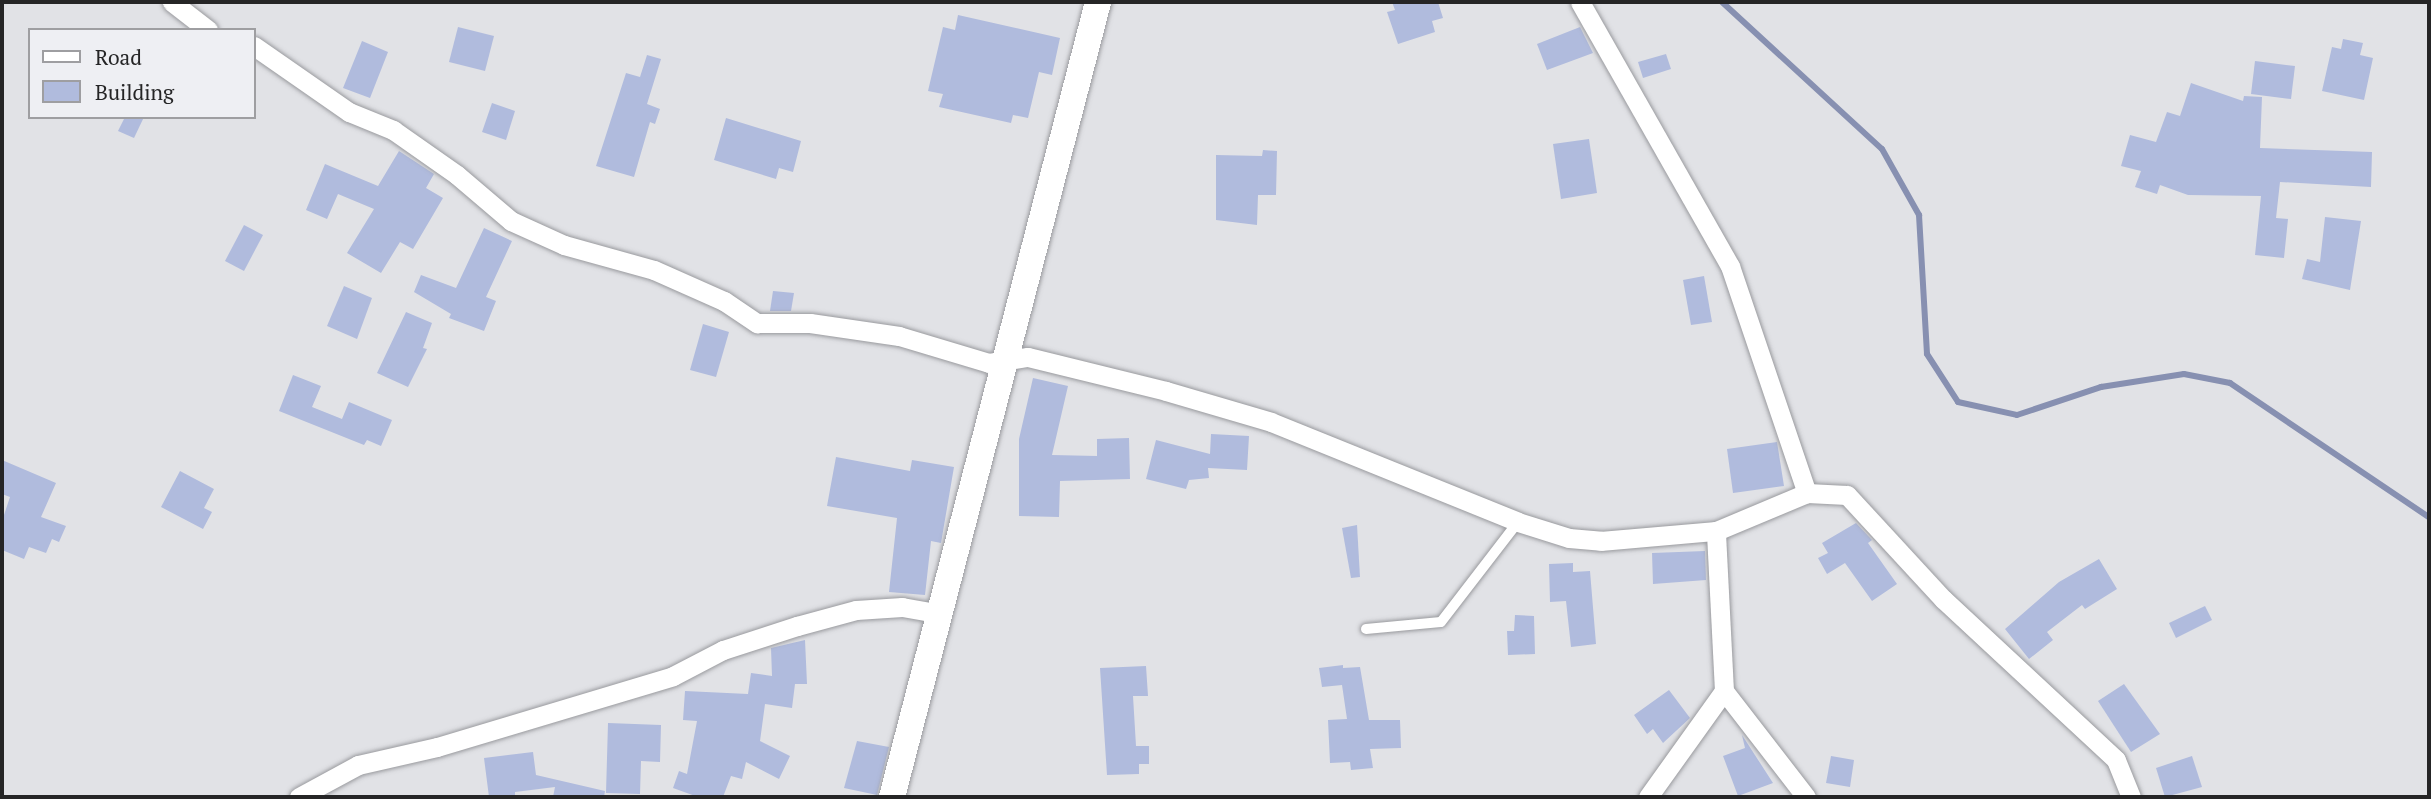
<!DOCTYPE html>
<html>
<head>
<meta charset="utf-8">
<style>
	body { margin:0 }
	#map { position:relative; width:2431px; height:799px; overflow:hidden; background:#e1e2e6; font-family:"PT Serif",serif }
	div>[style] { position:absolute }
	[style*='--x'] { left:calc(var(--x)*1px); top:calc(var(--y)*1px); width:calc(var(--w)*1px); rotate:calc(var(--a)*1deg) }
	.stream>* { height:6px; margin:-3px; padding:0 3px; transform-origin:3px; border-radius:3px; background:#8790b1 }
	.building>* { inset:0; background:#b0bbdd }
	.roads { filter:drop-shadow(0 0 2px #999a9e) drop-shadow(0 0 2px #999a9e) }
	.lane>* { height:10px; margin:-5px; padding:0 5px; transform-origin:5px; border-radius:5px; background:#fff }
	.street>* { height:19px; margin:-9.5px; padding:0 9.5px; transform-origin:9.5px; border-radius:9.5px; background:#fff }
	.secondary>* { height:26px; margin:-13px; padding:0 13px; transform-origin:13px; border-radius:13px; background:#fff }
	span { translate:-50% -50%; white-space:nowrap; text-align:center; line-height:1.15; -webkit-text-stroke:5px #eeeff3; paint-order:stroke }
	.frame { position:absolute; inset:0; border:4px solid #252526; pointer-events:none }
	.legend { position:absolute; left:28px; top:28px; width:228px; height:91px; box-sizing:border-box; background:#eeeff3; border:2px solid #9e9ea1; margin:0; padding:9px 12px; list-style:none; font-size:21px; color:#252526 }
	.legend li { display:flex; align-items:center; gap:14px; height:35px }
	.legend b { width:35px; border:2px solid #9e9ea1 }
</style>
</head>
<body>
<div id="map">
	<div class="stream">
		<i style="--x:1722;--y:2;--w:217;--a:42.6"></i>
		<i style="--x:1882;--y:149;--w:76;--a:60.7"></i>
		<i style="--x:1919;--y:215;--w:139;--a:86.7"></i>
		<i style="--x:1927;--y:354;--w:57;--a:57.1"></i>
		<i style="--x:1958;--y:402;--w:60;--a:12.4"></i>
		<i style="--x:2017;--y:415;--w:89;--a:-18.4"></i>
		<i style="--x:2101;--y:387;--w:84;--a:-8.9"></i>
		<i style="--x:2184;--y:374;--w:47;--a:11.1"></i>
		<i style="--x:2230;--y:383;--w:240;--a:34"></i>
	</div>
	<div class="building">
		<i style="clip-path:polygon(1392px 2px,1438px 2px,1443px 18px,1432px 21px,1435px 32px,1398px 44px,1387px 12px,1395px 10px)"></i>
		<i style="clip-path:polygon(958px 15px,1060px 38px,1052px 75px,1039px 72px,1028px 118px,1013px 115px,1011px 123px,939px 107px,943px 94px,928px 91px,943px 27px,955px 30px)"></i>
		<i style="clip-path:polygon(458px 27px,494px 36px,485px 71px,449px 62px)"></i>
		<i style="clip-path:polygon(1580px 27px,1593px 53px,1547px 70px,1537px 44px)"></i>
		<i style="clip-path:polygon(2343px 39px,2363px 43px,2360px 55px,2373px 58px,2364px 100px,2322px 91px,2332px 47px,2341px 49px)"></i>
		<i style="clip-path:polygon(362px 41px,388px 52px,370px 98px,343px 88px)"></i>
		<i style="clip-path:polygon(1666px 54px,1671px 69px,1643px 78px,1638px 62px)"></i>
		<i style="clip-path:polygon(647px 55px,661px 59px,647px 104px,660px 109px,655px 124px,650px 122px,634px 177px,596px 166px,626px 73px,640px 77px)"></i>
		<i style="clip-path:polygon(2255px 61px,2295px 66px,2291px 99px,2251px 94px)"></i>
		<i style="clip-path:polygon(2191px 83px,2243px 101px,2244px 96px,2262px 97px,2260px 148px,2372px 152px,2371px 187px,2280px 182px,2276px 218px,2288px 219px,2284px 258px,2255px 255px,2261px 196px,2188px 195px,2160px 185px,2157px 194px,2135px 187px,2141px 171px,2121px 166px,2130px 135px,2156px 142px,2167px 112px,2180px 116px)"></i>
		<i style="clip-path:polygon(492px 103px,515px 111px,506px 140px,482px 132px)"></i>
		<i style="clip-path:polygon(125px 117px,144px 117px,134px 138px,118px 131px)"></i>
		<i style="clip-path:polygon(726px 118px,801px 141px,793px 172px,779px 168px,776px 179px,714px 160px)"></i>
		<i style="clip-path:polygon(1589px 139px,1597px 193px,1561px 199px,1553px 144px)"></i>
		<i style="clip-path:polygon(1263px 150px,1277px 151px,1276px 195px,1258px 195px,1257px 225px,1216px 220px,1216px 155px,1262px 156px)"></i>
		<i style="clip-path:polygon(399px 151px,434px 174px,426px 188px,443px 198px,413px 249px,400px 242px,381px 273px,347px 253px,374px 209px,338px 194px,327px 219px,306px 210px,325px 164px,378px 186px)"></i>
		<i style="clip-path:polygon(2325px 217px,2361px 221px,2350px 290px,2302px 279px,2307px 259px,2320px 262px)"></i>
		<i style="clip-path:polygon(244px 225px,263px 235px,244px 271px,225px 261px)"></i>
		<i style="clip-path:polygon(484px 228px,512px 241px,486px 297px,496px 301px,484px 331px,449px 318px,451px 314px,414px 292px,421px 275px,456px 288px)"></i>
		<i style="clip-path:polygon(1704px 276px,1712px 322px,1691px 325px,1683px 280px)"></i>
		<i style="clip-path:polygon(344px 286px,372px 298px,357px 339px,327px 326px)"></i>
		<i style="clip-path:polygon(773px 291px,794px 293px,791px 311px,770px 311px)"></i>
		<i style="clip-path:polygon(406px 312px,432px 323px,423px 348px,427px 349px,408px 387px,377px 373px)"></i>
		<i style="clip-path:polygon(703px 324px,729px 332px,716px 377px,690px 370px)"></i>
		<i style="clip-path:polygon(293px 375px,321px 386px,312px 407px,342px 419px,349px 402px,392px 420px,381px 446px,367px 440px,364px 445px,279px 411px)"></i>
		<i style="clip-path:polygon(1033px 378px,1068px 386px,1052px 455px,1097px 456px,1097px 439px,1129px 438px,1130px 479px,1060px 481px,1059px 517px,1019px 516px,1019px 439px)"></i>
		<i style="clip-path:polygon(1211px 434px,1249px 436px,1247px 470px,1208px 468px,1209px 478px,1189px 480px,1186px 489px,1146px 479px,1156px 440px,1210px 454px)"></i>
		<i style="clip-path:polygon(1777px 442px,1784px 486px,1733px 493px,1727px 449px)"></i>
		<i style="clip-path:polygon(836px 457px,910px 471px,912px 460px,954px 467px,941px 543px,931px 541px,925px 595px,889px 592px,897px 518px,827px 506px)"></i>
		<i style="clip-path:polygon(2px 460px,56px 483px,41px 517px,66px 526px,59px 542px,52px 539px,46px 553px,29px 547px,24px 559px,2px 550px,2px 521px,10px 497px,2px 494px)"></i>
		<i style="clip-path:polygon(180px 471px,214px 489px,204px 508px,212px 512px,203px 529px,161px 507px)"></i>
		<i style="clip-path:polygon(1856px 523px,1872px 540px,1868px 543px,1897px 584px,1872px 601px,1845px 563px,1827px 574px,1818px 558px,1828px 553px,1822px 543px)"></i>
		<i style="clip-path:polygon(1357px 525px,1360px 577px,1351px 578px,1342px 528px)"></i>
		<i style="clip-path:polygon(1705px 551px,1706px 580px,1653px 584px,1652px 553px)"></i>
		<i style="clip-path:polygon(2099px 559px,2117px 589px,2085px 609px,2082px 605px,2047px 632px,2053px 640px,2029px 659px,2005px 629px,2059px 582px)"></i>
		<i style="clip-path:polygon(1573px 563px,1573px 572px,1590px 571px,1596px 644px,1571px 647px,1566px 601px,1550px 602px,1549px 564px)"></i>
		<i style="clip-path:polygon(2205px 606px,2212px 620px,2176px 638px,2169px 623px)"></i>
		<i style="clip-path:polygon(1515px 615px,1534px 616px,1535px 654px,1508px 655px,1507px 631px,1514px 631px)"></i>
		<i style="clip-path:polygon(805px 640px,807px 684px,795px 684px,792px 708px,765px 704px,760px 741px,790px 756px,779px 779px,746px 762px,742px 779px,731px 776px,723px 797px,698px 797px,673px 788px,679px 771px,687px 774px,697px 721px,683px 720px,685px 691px,748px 694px,751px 673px,772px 676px,771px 648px)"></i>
		<i style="clip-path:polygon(1343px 665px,1343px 668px,1360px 667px,1369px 720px,1400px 720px,1401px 748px,1370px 749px,1373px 768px,1351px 770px,1350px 762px,1330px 763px,1328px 720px,1347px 719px,1342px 685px,1322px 687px,1319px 668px)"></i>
		<i style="clip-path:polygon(1146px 666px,1148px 696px,1133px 696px,1136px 746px,1149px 746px,1149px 764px,1139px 764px,1139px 774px,1107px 775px,1100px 668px)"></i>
		<i style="clip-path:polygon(2124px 684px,2160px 734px,2131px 752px,2098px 701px)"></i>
		<i style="clip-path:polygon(1669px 690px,1690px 718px,1663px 743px,1653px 729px,1647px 734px,1634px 715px)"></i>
		<i style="clip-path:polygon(608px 723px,661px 725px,660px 762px,641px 761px,640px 794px,606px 793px)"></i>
		<i style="clip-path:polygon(1742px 735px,1773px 783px,1738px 796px,1723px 756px,1745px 748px)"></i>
		<i style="clip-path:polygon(857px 741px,889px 747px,877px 795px,844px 788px)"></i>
		<i style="clip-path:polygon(533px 752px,536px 775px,605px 791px,604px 797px,553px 797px,555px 787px,515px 792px,515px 797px,489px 797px,484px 758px)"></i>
		<i style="clip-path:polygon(1831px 756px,1854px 760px,1850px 787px,1826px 783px)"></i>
		<i style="clip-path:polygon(2192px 756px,2202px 787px,2165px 797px,2156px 768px)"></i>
	</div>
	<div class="roads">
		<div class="lane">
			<i style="--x:1366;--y:629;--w:75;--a:-5.3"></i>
			<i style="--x:1441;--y:622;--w:126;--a:-52.4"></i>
		</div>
		<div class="street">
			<i style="--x:172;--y:2;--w:46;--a:37.9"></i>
			<i style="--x:1580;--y:2;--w:304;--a:60.4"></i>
			<i style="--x:1730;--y:266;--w:240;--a:71.3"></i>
			<i style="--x:1807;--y:493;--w:40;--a:2.9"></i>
			<i style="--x:1847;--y:495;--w:142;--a:47.3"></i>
			<i style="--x:1943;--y:599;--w:236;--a:42.9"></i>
			<i style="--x:2116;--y:760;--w:40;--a:68"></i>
			<i style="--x:254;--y:46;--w:116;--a:34.8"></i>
			<i style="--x:349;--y:112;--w:48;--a:22.2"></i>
			<i style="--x:393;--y:130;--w:78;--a:35.1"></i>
			<i style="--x:457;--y:175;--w:71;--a:40.4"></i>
			<i style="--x:511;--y:221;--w:58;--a:24.4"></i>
			<i style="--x:564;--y:245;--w:93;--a:15.5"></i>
			<i style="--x:654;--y:270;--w:77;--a:23.9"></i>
			<i style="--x:724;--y:301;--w:40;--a:34"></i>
			<i style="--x:757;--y:323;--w:53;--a:0"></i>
			<i style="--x:810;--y:323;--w:90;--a:8.3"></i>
			<i style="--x:899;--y:336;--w:94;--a:16.7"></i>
			<i style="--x:989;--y:363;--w:39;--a:-9"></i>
			<i style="--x:1028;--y:357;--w:142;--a:13.8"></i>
			<i style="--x:1166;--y:391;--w:109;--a:16.4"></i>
			<i style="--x:1271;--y:422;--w:266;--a:22"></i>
			<i style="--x:1518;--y:522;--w:53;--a:17.4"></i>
			<i style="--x:1569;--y:538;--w:32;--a:5"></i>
			<i style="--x:1601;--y:541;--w:115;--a:-5"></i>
			<i style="--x:299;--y:797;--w:67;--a:-28.5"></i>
			<i style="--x:358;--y:765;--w:81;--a:-12.8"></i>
			<i style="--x:437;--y:747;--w:246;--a:-16.7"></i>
			<i style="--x:673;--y:676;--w:56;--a:-27.5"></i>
			<i style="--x:723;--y:650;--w:78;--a:-18"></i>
			<i style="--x:797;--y:626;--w:61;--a:-15.2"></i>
			<i style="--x:856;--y:610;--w:46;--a:-3.7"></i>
			<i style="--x:902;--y:607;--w:36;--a:10"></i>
			<i style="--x:1648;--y:797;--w:130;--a:-54.4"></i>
			<i style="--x:1806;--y:797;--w:134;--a:-127.7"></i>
			<i style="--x:1724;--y:691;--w:160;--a:-92.9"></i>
			<i style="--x:1716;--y:531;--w:99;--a:-22.7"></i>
		</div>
		<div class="secondary">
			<i style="--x:892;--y:797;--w:821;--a:-75.47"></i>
		</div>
	</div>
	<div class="frame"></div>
	<ul class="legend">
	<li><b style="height:9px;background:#fff"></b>Road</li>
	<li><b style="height:19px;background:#b0bbdd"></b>Building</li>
	</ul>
</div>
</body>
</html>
